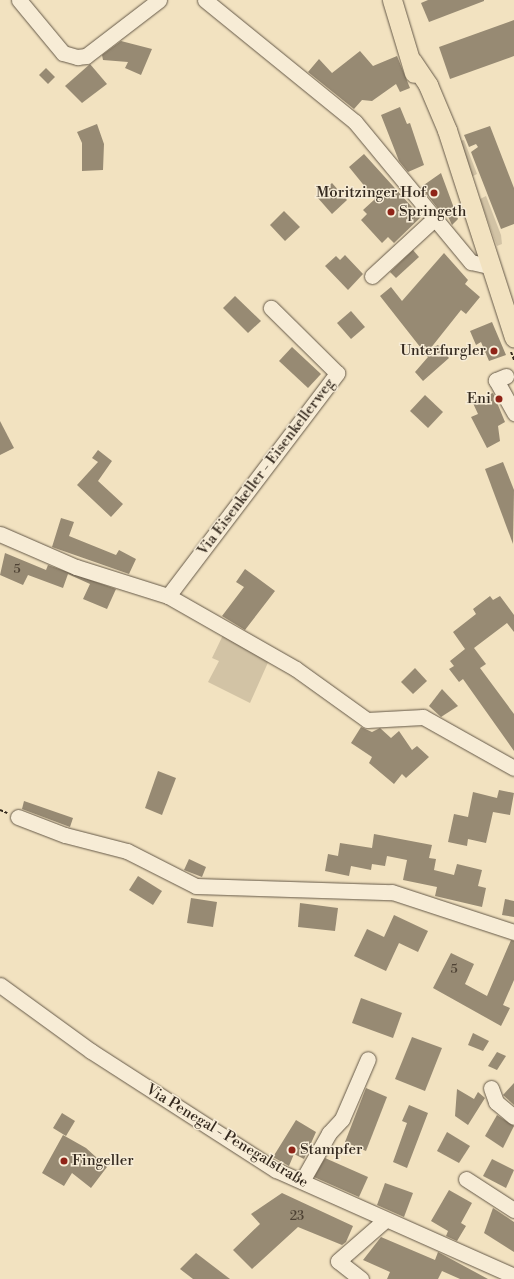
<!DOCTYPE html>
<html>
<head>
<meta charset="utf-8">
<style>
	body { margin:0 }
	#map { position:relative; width:514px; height:1279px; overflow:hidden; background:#f2e2c0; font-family:"Libre Bodoni",serif }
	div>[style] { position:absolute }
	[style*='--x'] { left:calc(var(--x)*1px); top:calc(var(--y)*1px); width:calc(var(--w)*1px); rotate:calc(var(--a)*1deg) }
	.green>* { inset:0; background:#d2c3a5 }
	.building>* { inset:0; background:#978a73 }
	.path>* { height:2px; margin-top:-1px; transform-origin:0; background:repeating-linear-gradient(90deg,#352a1f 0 3px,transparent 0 5px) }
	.roads { filter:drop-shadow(0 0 1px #645847) drop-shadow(0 0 1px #645847) }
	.minor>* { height:15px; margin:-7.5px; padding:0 7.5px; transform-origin:7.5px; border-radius:7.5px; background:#f7ecd6 }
	.major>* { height:19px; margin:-9.5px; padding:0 9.5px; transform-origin:9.5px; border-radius:9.5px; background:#f2e2c0 }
	.dots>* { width:11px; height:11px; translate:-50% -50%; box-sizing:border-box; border:2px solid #f7ecd6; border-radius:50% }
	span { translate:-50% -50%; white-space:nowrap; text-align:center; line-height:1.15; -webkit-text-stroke:3px #f7ecd6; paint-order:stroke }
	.number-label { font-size:13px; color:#4e4234 }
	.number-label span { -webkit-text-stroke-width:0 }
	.poi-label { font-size:15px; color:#352a1f }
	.right { translate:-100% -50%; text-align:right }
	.left { translate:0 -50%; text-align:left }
	.street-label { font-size:15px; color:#352a1f }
</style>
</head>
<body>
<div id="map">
	<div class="green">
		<i style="clip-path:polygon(464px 140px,477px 174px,471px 177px,460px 141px)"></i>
		<i style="clip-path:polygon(486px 196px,501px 235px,502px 244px,497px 246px,480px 199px)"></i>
		<i style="clip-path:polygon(224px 633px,270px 658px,250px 703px,208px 682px,219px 661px,212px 658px)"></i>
	</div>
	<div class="building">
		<i style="clip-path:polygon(428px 0,484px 0,484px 1px,429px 22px,421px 3px)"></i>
		<i style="clip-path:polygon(514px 20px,514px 56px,450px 79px,439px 47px)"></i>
		<i style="clip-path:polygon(121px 41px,152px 49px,141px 75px,125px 68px,128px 62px,103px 60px,102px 55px)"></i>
		<i style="clip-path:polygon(360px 51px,373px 66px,397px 56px,410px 88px,400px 92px,396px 84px,372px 101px,362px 100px,354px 109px,308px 72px,319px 59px,332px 73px)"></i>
		<i style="clip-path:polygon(90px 64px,107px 84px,82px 103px,65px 86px)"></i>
		<i style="clip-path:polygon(46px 68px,55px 77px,48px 84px,39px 75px)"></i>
		<i style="clip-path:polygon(400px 107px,407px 124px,410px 123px,424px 165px,408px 172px,399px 161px,381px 115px)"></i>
		<i style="clip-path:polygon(97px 124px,104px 144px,103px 170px,82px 171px,82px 143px,77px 132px)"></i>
		<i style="clip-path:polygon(490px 126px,514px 188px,514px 224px,501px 229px,471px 152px,478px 147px,476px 144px,469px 147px,464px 135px)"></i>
		<i style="clip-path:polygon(364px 154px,421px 217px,394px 243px,388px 237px,382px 243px,361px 220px,367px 214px,363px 210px,375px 199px,349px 167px)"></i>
		<i style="clip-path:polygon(441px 173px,458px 219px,452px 225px,444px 208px,440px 211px,421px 187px)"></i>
		<i style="clip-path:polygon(332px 183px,347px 200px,332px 214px,317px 197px)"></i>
		<i style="clip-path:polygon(284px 211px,300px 227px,285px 241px,270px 225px)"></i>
		<i style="clip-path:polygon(413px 250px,419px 257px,396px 278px,390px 272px)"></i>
		<i style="clip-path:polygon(444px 253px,468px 280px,465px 284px,480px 297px,466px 314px,461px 310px,430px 349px,438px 345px,449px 358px,423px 381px,415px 372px,428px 357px,380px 296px,391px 287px,402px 301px)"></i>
		<i style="clip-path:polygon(345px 255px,363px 274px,348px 290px,325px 266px,336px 256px,340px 260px)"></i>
		<i style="clip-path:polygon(235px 296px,261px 321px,248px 333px,223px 308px)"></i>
		<i style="clip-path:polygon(351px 311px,365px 327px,351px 339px,337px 323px)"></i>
		<i style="clip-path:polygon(492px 322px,506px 355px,489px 361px,481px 342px,476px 345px,470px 331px)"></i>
		<i style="clip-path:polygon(292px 347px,321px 374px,308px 388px,279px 361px)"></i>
		<i style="clip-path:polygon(493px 393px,505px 422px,498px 426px,500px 441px,487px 448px,471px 417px,478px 414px,472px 401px)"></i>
		<i style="clip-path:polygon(425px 395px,443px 412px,428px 428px,410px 411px)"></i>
		<i style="clip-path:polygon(0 421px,14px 448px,0 455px)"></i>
		<i style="clip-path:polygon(98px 450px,112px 461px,98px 481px,123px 504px,111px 517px,77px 485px,98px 462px,92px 458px)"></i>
		<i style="clip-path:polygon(503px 462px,514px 490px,513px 544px,485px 469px)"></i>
		<i style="clip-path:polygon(61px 518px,74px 522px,69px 536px,116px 555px,119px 550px,136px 559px,129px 574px,52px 547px)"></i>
		<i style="clip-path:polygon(5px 553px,46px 570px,48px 565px,116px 589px,107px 609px,83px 599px,90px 584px,68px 574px,63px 588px,28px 575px,23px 585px,0 575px)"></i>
		<i style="clip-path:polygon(245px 569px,275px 591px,245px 630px,222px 616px,244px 587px,236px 582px)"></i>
		<i style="clip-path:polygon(490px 596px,493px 600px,500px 596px,514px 615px,514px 632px,507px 623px,474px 648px,486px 664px,480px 668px,514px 714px,514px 751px,463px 679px,459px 682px,449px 669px,454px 666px,450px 661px,465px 649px,453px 632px,476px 614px,473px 609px)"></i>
		<i style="clip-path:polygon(415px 668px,427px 681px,413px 694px,401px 682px)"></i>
		<i style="clip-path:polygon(442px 689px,458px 706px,441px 717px,429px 706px)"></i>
		<i style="clip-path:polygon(361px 727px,372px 732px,380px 728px,391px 738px,399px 731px,412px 750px,417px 746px,429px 757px,406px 778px,402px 774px,394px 784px,369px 763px,372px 757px,351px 743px)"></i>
		<i style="clip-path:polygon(158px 771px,176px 778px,162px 815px,145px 808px)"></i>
		<i style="clip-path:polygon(499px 790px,514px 793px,510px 815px,493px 812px,486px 843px,468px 839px,467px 846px,448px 842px,454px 814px,468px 817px,473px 792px,497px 798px)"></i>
		<i style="clip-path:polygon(24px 801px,73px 818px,70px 827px,22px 809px)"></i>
		<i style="clip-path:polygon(374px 834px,432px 845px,429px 858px,436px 859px,434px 870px,454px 875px,457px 864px,482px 870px,478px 886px,486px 888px,482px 907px,435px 896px,437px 887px,403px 880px,407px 860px,387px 856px,385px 866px,372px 864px,371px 870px,351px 866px,349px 876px,325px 871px,328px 854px,338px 856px,340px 843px,372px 848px)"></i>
		<i style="clip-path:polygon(189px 859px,206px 867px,202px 877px,184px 870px)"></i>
		<i style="clip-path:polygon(138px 876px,162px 891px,153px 905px,129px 890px)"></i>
		<i style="clip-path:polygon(191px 898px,217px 902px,213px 927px,187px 923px)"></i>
		<i style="clip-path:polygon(505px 899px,514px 901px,514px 917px,502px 915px)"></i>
		<i style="clip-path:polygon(300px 903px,338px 908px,335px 931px,298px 927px)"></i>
		<i style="clip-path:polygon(394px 915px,428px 931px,418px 952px,399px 943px,386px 971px,354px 956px,367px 929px,384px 937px)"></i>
		<i style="clip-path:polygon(511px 940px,514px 941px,514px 980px,503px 1005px,510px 1008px,501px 1026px,433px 988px,451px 953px,474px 964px,465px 984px,487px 996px)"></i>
		<i style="clip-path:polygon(361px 998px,402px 1013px,393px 1038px,352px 1023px)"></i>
		<i style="clip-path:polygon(473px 1033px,489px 1041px,483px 1051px,468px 1045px)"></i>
		<i style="clip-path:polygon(412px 1037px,442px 1048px,425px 1091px,395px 1079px)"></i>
		<i style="clip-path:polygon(497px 1052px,506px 1056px,497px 1070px,488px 1066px)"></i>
		<i style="clip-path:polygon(514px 1083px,514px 1105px,503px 1095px)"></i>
		<i style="clip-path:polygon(366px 1088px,387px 1097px,366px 1151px,345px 1142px)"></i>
		<i style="clip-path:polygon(457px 1089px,474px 1099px,478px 1092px,485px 1098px,468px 1125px,455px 1116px)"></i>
		<i style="clip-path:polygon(409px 1105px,428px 1113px,407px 1168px,393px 1162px,407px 1123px,402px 1121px)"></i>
		<i style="clip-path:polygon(62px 1113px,75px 1121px,66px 1136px,53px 1128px)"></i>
		<i style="clip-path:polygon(497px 1115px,514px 1126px,503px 1148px,485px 1136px)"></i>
		<i style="clip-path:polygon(296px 1120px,316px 1132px,304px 1159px,294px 1154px,289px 1166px,273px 1157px)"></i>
		<i style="clip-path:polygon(447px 1132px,470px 1146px,459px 1163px,437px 1151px)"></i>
		<i style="clip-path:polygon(63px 1135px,86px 1148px,107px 1167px,91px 1188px,72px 1173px,64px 1186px,42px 1173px)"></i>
		<i style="clip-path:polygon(325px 1158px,368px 1177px,359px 1197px,314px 1177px)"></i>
		<i style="clip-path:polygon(492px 1159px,514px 1170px,506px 1188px,483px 1176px)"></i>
		<i style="clip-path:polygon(385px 1183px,413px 1193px,404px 1217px,377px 1205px)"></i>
		<i style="clip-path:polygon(449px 1190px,472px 1203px,461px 1223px,466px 1226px,457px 1241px,446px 1236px,448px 1231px,431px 1221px)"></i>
		<i style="clip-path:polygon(282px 1193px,353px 1226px,346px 1242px,342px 1245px,298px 1227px,252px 1269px,233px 1250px,260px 1224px,251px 1214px)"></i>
		<i style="clip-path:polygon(493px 1208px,514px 1222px,514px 1252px,484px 1233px)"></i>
		<i style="clip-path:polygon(381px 1237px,435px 1260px,438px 1252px,488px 1279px,460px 1279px,442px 1271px,438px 1279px,387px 1279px,390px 1272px,363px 1260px)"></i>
		<i style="clip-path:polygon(196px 1253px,230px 1279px,193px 1279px,180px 1269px)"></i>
	</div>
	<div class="path">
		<i style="--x:511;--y:352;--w:9;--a:69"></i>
		<i style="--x:0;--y:810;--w:8;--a:23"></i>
	</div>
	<div class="roads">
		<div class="minor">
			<i style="--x:19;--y:0;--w:69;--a:50.3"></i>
			<i style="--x:63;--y:53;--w:15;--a:16"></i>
			<i style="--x:77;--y:57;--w:9;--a:-6"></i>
			<i style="--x:86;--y:56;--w:92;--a:-37.5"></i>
			<i style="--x:205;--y:0;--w:193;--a:39.1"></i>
			<i style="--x:355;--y:122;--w:182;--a:50.4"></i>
			<i style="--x:471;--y:262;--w:18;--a:13"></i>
			<i style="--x:372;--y:276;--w:84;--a:-42.6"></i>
			<i style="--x:506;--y:376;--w:11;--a:158"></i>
			<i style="--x:496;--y:380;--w:38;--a:61"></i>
			<i style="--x:0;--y:534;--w:83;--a:23.5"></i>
			<i style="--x:76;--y:567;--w:96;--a:17.5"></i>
			<i style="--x:168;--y:596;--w:147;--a:29.7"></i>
			<i style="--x:296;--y:669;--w:87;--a:35.7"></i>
			<i style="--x:367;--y:720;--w:56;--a:-3.1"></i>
			<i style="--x:423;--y:717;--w:104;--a:29.3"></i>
			<i style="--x:168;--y:596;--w:280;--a:-52.8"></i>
			<i style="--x:337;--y:373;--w:93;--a:-135.4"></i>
			<i style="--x:18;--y:817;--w:50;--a:21"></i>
			<i style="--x:65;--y:835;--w:64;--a:14.5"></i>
			<i style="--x:127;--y:851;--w:77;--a:26.9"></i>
			<i style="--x:196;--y:886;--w:196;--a:1.8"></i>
			<i style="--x:392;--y:892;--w:128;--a:18.2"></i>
			<i style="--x:0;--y:985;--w:112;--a:36"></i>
			<i style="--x:91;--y:1051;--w:220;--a:32.8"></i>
			<i style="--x:276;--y:1170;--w:261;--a:24"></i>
			<i style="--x:491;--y:1088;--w:15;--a:70"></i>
			<i style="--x:496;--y:1102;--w:23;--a:40"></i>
			<i style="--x:466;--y:1179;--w:57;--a:32.9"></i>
			<i style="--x:302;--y:1181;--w:55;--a:-60.6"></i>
			<i style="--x:329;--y:1133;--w:19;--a:-47"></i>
			<i style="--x:342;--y:1119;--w:65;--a:-66.6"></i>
			<i style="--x:361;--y:1279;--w:29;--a:-142"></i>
			<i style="--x:338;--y:1261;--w:62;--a:-41.1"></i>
		</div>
		<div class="major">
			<i style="--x:392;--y:0;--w:76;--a:73.2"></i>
			<i style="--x:412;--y:61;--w:29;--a:56"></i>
			<i style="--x:428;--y:85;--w:49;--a:67.1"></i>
			<i style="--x:447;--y:130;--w:218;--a:72.1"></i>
		</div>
	</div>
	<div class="dots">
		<i style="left:434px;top:193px;background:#8f2418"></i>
		<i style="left:391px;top:212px;background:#8f2418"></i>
		<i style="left:494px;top:351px;background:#8f2418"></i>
		<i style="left:499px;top:399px;background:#8f2418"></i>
		<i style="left:292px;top:1150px;background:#8f2418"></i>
		<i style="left:64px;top:1161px;background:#8f2418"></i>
	</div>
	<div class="number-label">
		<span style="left:17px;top:569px">5</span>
		<span style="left:454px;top:969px">5</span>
		<span style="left:297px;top:1216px">23</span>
	</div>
	<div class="poi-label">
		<span class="right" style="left:426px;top:193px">Moritzinger Hof</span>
		<span class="left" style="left:399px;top:212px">Springeth</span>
		<span class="right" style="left:486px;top:351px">Unterfurgler</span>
		<span class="right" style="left:491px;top:399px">Eni</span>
		<span class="left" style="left:300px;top:1150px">Stampfer</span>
		<span class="left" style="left:72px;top:1161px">Fingeller</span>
	</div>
	<div class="street-label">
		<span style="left:266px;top:467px;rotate:-53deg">Via Eisenkeller - Eisenkellerweg</span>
		<span style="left:227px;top:1136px;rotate:31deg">Via Penegal - Penegalstraße</span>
	</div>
</div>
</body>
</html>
